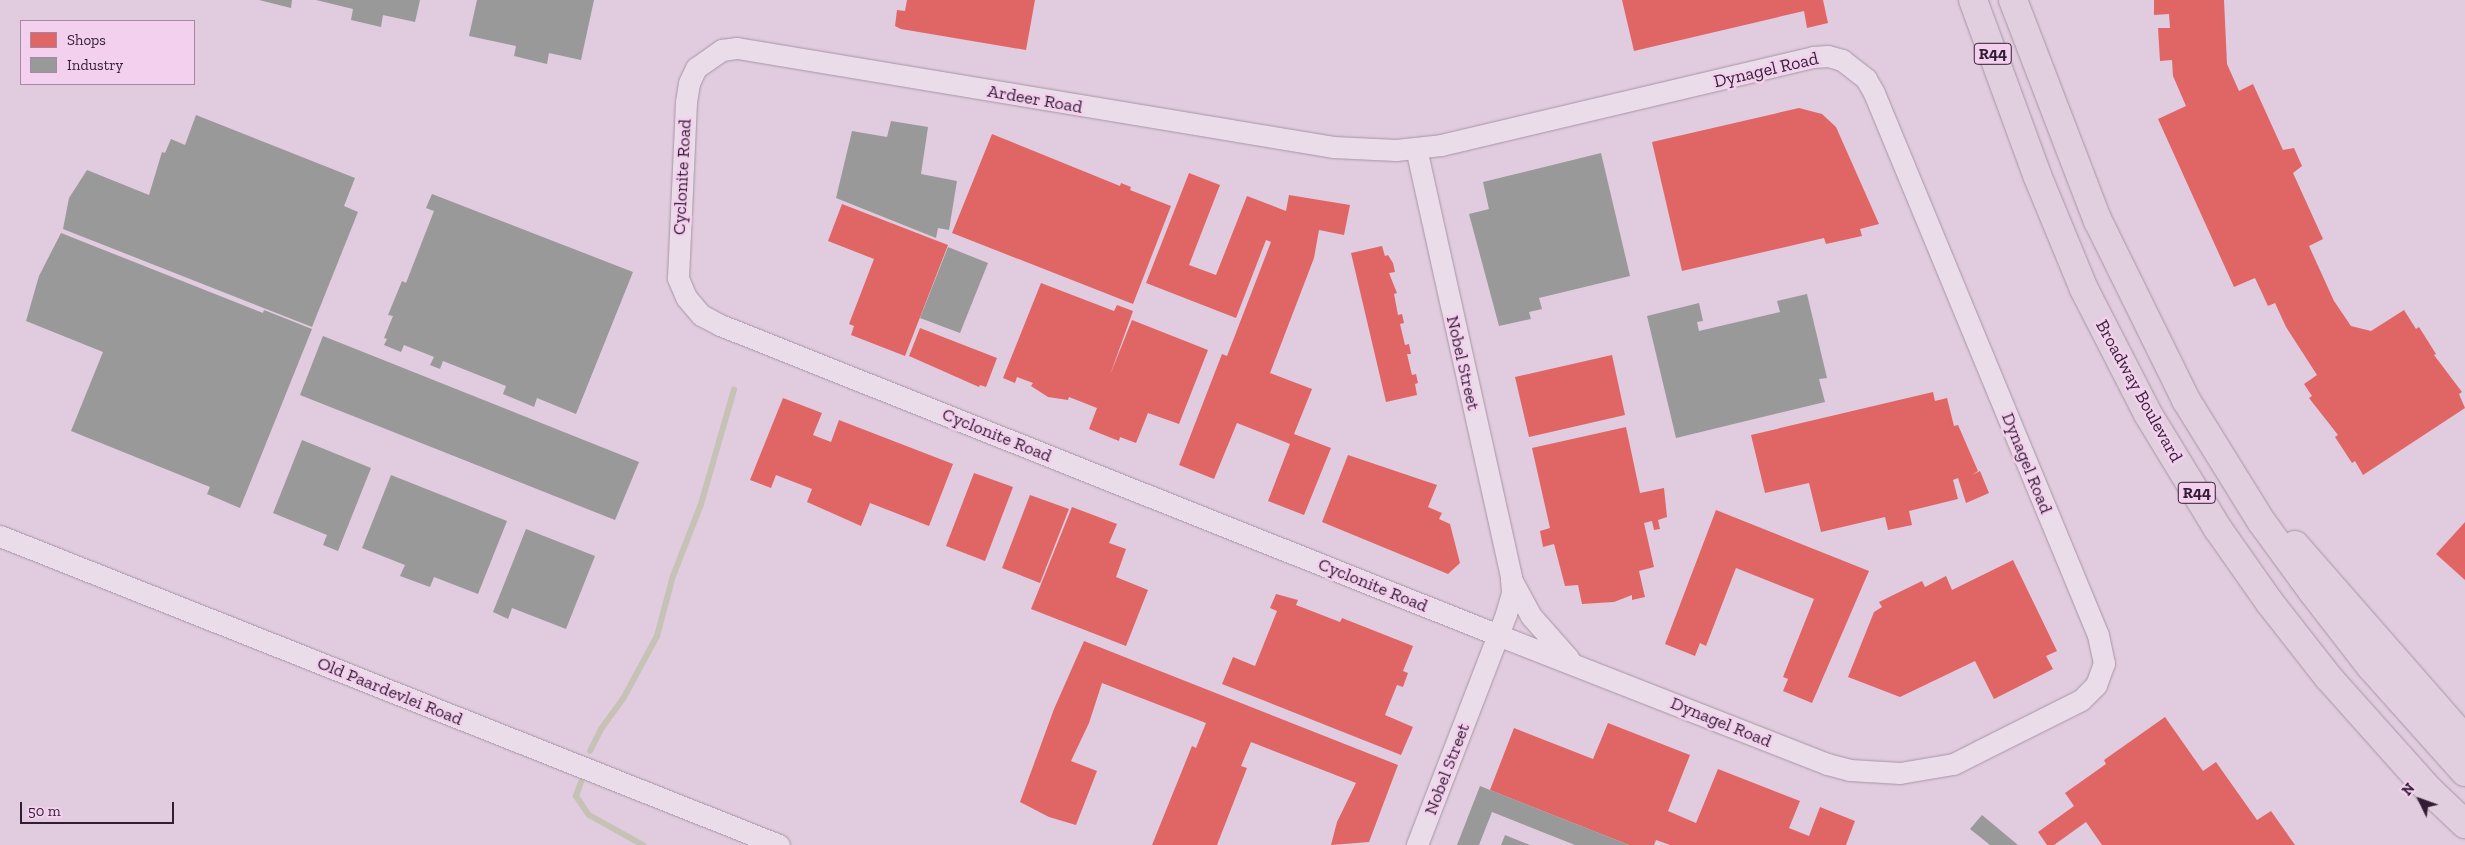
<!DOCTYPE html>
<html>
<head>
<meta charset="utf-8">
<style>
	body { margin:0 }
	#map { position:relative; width:2465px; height:845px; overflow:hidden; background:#e1cbde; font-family:"Zilla Slab",serif }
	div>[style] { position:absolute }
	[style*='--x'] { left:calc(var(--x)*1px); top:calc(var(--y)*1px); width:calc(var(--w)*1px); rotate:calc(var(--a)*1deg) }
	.shops>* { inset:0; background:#e06666 }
	.industry>* { inset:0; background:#999 }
	.stream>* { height:6px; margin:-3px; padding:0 3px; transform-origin:3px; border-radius:3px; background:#c6c2b5 }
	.roads { filter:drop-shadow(0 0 1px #a695a5) drop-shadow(0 0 1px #a695a5) }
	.street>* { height:21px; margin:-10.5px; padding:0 10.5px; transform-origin:10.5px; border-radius:10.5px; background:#eadce8 }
	.primary>* { height:28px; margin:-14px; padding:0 14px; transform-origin:14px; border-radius:14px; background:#e1cedf }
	span { translate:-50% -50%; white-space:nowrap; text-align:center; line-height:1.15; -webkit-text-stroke:5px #f3d0ee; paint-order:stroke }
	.shield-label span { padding:1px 4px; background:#f3d0ee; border:1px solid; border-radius:4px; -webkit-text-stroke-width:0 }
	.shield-label { font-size:16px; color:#331d34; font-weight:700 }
	.street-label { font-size:18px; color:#331d34 }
	.legend { position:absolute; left:20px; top:20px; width:175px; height:65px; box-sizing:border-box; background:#f3d0ee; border:1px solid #a688a4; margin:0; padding:6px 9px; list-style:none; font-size:15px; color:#331d34 }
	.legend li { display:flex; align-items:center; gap:10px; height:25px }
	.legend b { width:25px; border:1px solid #a688a4 }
	.north { position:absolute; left:2395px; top:775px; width:50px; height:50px; -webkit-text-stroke:4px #f3d0ee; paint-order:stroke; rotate:312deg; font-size:14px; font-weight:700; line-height:20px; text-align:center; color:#331d34 }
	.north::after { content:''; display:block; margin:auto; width:18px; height:22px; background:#331d34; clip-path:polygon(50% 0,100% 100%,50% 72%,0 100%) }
	.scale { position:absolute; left:20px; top:802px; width:154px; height:22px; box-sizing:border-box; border:2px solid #331d34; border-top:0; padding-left:6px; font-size:15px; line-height:18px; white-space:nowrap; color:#331d34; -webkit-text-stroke:4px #f3d0ee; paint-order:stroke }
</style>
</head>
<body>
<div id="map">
	<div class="shops">
		<i style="clip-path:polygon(907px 0,1035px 0,1026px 50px,901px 29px,895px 26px,897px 10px,905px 11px)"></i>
		<i style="clip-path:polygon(1622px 0,1823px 0,1828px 23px,1807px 28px,1804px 11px,1634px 51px)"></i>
		<i style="clip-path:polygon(2154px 0,2224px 0,2227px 64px,2239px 91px,2253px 84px,2283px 150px,2294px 148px,2302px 166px,2293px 173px,2323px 239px,2309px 246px,2334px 301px,2351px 326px,2371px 331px,2404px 310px,2416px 329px,2419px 327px,2436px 354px,2434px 355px,2462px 392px,2459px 394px,2465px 408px,2363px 475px,2355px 461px,2352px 463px,2335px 437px,2338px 435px,2309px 398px,2312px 396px,2304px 384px,2317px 375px,2286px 327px,2275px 303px,2268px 306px,2255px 278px,2234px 287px,2158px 119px,2186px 106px,2173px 76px,2172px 60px,2160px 61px,2158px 28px,2170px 28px,2169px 14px,2154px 15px)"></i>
		<i style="clip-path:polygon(1799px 108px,1822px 114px,1836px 127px,1879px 224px,1860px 229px,1862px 236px,1826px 244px,1824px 238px,1682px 271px,1652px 142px)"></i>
		<i style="clip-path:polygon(992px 134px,1120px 186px,1121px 183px,1131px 187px,1130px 190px,1171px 206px,1133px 304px,952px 233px)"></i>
		<i style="clip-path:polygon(1189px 173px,1220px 185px,1189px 265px,1216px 275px,1247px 196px,1286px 211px,1289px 195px,1350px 205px,1344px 235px,1319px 230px,1314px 258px,1270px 373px,1312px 389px,1294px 434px,1331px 448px,1304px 515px,1268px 501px,1290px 444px,1237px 423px,1214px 479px,1179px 465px,1222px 354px,1227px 356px,1271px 242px,1266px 240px,1236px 318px,1146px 283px)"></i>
		<i style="clip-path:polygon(842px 204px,948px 245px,905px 356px,851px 335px,854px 326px,849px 324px,874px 259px,828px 241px)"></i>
		<i style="clip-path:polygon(1382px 246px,1385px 256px,1388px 255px,1393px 263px,1395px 272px,1389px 273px,1397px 293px,1394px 294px,1398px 315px,1402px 314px,1404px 323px,1400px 324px,1405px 345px,1409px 344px,1411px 354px,1407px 354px,1412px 375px,1416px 374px,1418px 383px,1415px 384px,1417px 395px,1386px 402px,1351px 253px)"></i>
		<i style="clip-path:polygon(1041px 283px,1114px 311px,1117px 305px,1133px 311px,1110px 375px,1132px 320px,1208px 350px,1179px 424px,1148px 413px,1136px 443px,1120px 437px,1119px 441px,1089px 429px,1097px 408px,1069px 397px,1068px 400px,1048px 397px,1031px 386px,1033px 383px,1017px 377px,1015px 383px,1003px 378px)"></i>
		<i style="clip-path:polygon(920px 328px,997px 358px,986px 387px,980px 385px,979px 387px,909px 356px)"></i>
		<i style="clip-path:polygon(1612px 355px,1625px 415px,1529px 437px,1515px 377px)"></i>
		<i style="clip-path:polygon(1933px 392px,1935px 401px,1947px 398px,1954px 426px,1958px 425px,1978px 471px,1972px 475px,1980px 471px,1989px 493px,1966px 503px,1958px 478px,1953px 480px,1958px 499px,1909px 511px,1912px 525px,1888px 530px,1885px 517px,1821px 532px,1809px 483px,1765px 493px,1751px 435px)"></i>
		<i style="clip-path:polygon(783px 398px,822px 413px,813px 435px,831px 442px,839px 420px,953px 464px,929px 526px,870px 503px,861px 526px,807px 502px,812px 489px,776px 475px,771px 488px,750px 480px)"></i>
		<i style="clip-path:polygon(1626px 427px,1640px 493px,1664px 488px,1667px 517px,1658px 520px,1660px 529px,1654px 530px,1652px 521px,1644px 523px,1654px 567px,1639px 571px,1645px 597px,1632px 600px,1632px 595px,1614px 602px,1582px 604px,1578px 585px,1565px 586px,1554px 544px,1543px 547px,1540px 531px,1550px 528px,1532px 448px)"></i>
		<i style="clip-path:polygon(1348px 455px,1437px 485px,1428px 507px,1442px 513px,1439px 519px,1450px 524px,1460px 563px,1448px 574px,1322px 522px)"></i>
		<i style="clip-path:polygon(974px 473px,1013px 487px,985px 561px,946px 546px)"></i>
		<i style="clip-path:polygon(1030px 495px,1069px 509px,1040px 583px,1002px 568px)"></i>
		<i style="clip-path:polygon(1072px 507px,1117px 524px,1109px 543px,1126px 549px,1116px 577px,1148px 590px,1126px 646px,1031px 609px)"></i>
		<i style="clip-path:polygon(1716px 510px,1869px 571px,1812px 703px,1783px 691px,1788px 679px,1783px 677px,1814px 599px,1736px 568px,1706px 646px,1700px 643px,1695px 656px,1665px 644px)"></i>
		<i style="clip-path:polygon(2465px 522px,2465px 580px,2436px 554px)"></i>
		<i style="clip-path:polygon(2013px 560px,2057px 651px,2046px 656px,2053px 669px,1994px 699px,1975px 661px,1900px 697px,1848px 677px,1874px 612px,1882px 607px,1879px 602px,1922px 581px,1925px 587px,1946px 576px,1952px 590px)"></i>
		<i style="clip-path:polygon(1276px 594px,1298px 600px,1296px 605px,1340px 622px,1342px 618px,1413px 646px,1403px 671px,1408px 673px,1403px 687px,1397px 685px,1385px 715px,1413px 727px,1401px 755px,1222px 684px,1233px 657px,1255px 666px,1277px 611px,1270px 608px)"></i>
		<i style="clip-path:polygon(1084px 641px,1398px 765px,1369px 842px,1331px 845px,1337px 822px,1356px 783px,1251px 742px,1241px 766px,1247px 768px,1217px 845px,1152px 845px,1192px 746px,1196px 748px,1206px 723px,1102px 683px,1089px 723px,1071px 761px,1097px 771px,1076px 825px,1049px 817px,1020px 802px,1054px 709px)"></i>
		<i style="clip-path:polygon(2165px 717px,2203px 771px,2216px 762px,2257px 820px,2271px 811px,2295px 845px,2102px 845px,2086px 822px,2054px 845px,2047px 845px,2038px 832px,2074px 806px,2065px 793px,2106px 764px,2104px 760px)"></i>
		<i style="clip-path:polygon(1608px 723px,1690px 755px,1668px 811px,1696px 823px,1718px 769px,1800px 801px,1789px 828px,1809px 836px,1820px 807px,1855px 821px,1846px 845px,1670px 845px,1656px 840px,1654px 845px,1629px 845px,1490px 790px,1514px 728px,1593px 759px)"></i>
	</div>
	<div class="industry">
		<i style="clip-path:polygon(259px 0,292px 0,291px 8px)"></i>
		<i style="clip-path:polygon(316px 0,420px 0,415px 22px,383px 15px,381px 27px,351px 20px,353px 9px)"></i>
		<i style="clip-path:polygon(477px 0,594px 0,581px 60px,549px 53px,547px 64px,514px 56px,516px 46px,469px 36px)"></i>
		<i style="clip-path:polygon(196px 115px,355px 178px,344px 206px,358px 212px,312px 327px,63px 229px,69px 198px,87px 170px,149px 195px,162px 152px,165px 153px,171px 139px,185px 145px)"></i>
		<i style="clip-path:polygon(891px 121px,928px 127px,921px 174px,957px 181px,949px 230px,938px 228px,936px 238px,836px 198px,852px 131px,887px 137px)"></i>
		<i style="clip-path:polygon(1601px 153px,1630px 276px,1539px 298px,1542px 309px,1529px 312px,1531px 319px,1499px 326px,1469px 214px,1489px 209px,1483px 182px)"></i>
		<i style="clip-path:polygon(432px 194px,633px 272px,576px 414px,537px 398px,534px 407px,503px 394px,506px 386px,443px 361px,440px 369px,430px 365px,434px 357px,404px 345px,401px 352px,384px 345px,387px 339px,384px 338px,393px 316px,388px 315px,402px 281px,406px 283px,434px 211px,426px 208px)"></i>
		<i style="clip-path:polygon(61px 233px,263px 313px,264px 310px,312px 329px,240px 508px,207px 494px,210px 487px,71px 431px,103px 352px,26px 321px,39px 276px)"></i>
		<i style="clip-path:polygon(948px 247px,988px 263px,960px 333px,920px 318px)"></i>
		<i style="clip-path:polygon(1807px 294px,1827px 378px,1819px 379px,1825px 402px,1676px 438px,1647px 316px,1699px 303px,1703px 321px,1697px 322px,1699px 331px,1780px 312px,1777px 301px)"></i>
		<i style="clip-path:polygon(323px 336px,639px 462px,615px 520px,300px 395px)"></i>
		<i style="clip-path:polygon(302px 440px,371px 468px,338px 551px,323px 545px,327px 535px,273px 513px)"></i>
		<i style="clip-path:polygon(391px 475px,507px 521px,478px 594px,434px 577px,430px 587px,400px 576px,405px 565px,362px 548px)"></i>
		<i style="clip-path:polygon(526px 529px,595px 556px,566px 629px,512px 608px,508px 619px,493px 612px)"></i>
		<i style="clip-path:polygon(1480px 786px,1490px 790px,1629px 845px,1575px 845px,1492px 812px,1479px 845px,1457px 845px)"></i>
		<i style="clip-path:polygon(1982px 815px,2018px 845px,1990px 845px,1970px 829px)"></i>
		<i style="clip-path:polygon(1505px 835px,1530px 845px,1501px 845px)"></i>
	</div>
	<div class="stream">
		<i style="--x:590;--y:751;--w:25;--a:-63"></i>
		<i style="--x:601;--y:729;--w:37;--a:-54"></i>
		<i style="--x:623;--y:699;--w:72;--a:-61.6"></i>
		<i style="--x:657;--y:636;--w:62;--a:-75.1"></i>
		<i style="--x:673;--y:576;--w:77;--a:-68.7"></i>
		<i style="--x:701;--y:504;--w:119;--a:-73.9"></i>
		<i style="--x:581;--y:782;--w:15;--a:110"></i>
		<i style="--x:576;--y:796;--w:23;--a:56"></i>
		<i style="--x:589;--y:815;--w:62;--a:29.1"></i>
	</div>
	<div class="roads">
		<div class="street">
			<i style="--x:737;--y:48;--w:604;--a:9.43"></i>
			<i style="--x:1333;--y:147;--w:63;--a:2.7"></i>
			<i style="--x:1396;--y:150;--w:45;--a:-6.3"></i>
			<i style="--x:1441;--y:145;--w:382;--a:-13.3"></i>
			<i style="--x:1813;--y:57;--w:15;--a:-4"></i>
			<i style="--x:1828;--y:56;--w:15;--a:16"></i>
			<i style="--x:1842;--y:60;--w:31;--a:38"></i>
			<i style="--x:1866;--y:79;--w:16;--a:60"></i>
			<i style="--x:1874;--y:93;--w:586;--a:67.55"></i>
			<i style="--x:2098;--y:635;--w:29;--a:78"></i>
			<i style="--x:2104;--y:663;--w:23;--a:110"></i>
			<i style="--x:2096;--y:685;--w:21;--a:135"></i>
			<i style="--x:2081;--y:700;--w:143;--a:153.4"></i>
			<i style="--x:1953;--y:764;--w:54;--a:170.4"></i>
			<i style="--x:1900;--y:773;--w:50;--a:-176.6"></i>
			<i style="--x:1850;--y:770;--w:24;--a:-165"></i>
			<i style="--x:1827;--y:764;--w:353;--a:-158.6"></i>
			<i style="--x:1498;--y:635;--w:837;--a:-158.27"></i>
			<i style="--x:720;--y:325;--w:21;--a:-152"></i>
			<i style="--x:701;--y:315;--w:23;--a:-130"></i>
			<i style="--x:686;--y:297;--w:21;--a:-113"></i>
			<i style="--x:678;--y:278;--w:176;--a:-87.4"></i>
			<i style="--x:686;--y:102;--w:19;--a:-81"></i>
			<i style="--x:689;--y:83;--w:17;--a:-65"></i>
			<i style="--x:696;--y:68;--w:32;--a:-35"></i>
			<i style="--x:722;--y:50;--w:15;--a:-8"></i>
			<i style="--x:1416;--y:148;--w:440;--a:77.5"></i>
			<i style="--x:1511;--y:578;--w:15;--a:86"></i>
			<i style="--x:1512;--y:593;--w:22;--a:106"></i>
			<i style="--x:1506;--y:614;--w:248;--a:111.1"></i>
			<i style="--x:0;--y:536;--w:838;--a:21.64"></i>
			<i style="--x:1511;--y:579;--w:42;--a:61.6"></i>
			<i style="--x:1531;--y:616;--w:57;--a:48.5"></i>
		</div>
		<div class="primary">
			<i style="--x:1973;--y:0;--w:186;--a:69.9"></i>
			<i style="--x:2037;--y:175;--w:123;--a:67.6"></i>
			<i style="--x:2084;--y:289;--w:140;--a:62.9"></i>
			<i style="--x:2148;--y:414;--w:135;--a:58.7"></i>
			<i style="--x:2218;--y:529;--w:90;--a:54.9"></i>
			<i style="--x:2270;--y:603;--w:94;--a:51.9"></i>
			<i style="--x:2328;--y:677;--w:152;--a:48.2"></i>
			<i style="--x:2429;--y:790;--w:50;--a:43.4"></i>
			<i style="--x:2013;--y:0;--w:237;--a:69"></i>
			<i style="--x:2098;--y:221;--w:199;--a:63.8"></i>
			<i style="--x:2186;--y:400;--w:142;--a:58.2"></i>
			<i style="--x:2261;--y:521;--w:87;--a:53.9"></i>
			<i style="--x:2312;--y:591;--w:96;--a:52.2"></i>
			<i style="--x:2371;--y:667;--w:141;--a:48.2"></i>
			<i style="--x:2295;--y:545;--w:258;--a:48.8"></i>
		</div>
	</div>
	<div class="shield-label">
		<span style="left:1993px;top:54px">R44</span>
		<span style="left:2197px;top:493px">R44</span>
	</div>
	<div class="street-label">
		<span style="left:1766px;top:70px;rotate:-13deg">Dynagel Road</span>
		<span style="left:1035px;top:99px;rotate:10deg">Ardeer Road</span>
		<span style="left:682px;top:177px;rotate:-87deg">Cyclonite Road</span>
		<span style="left:1463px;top:363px;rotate:77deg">Nobel Street</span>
		<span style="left:2139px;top:391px;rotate:61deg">Broadway Boulevard</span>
		<span style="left:997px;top:435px;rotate:22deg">Cyclonite Road</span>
		<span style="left:2027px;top:463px;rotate:68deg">Dynagel Road</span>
		<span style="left:1373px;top:585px;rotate:22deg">Cyclonite Road</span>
		<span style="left:390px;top:691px;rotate:22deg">Old Paardevlei Road</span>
		<span style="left:1721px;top:722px;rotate:22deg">Dynagel Road</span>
		<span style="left:1447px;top:769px;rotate:-69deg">Nobel Street</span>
	</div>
	<ul class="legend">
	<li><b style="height:14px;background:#e06666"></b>Shops</li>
	<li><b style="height:14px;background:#999"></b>Industry</li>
	</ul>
	<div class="north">N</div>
	<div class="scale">50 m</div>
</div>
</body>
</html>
